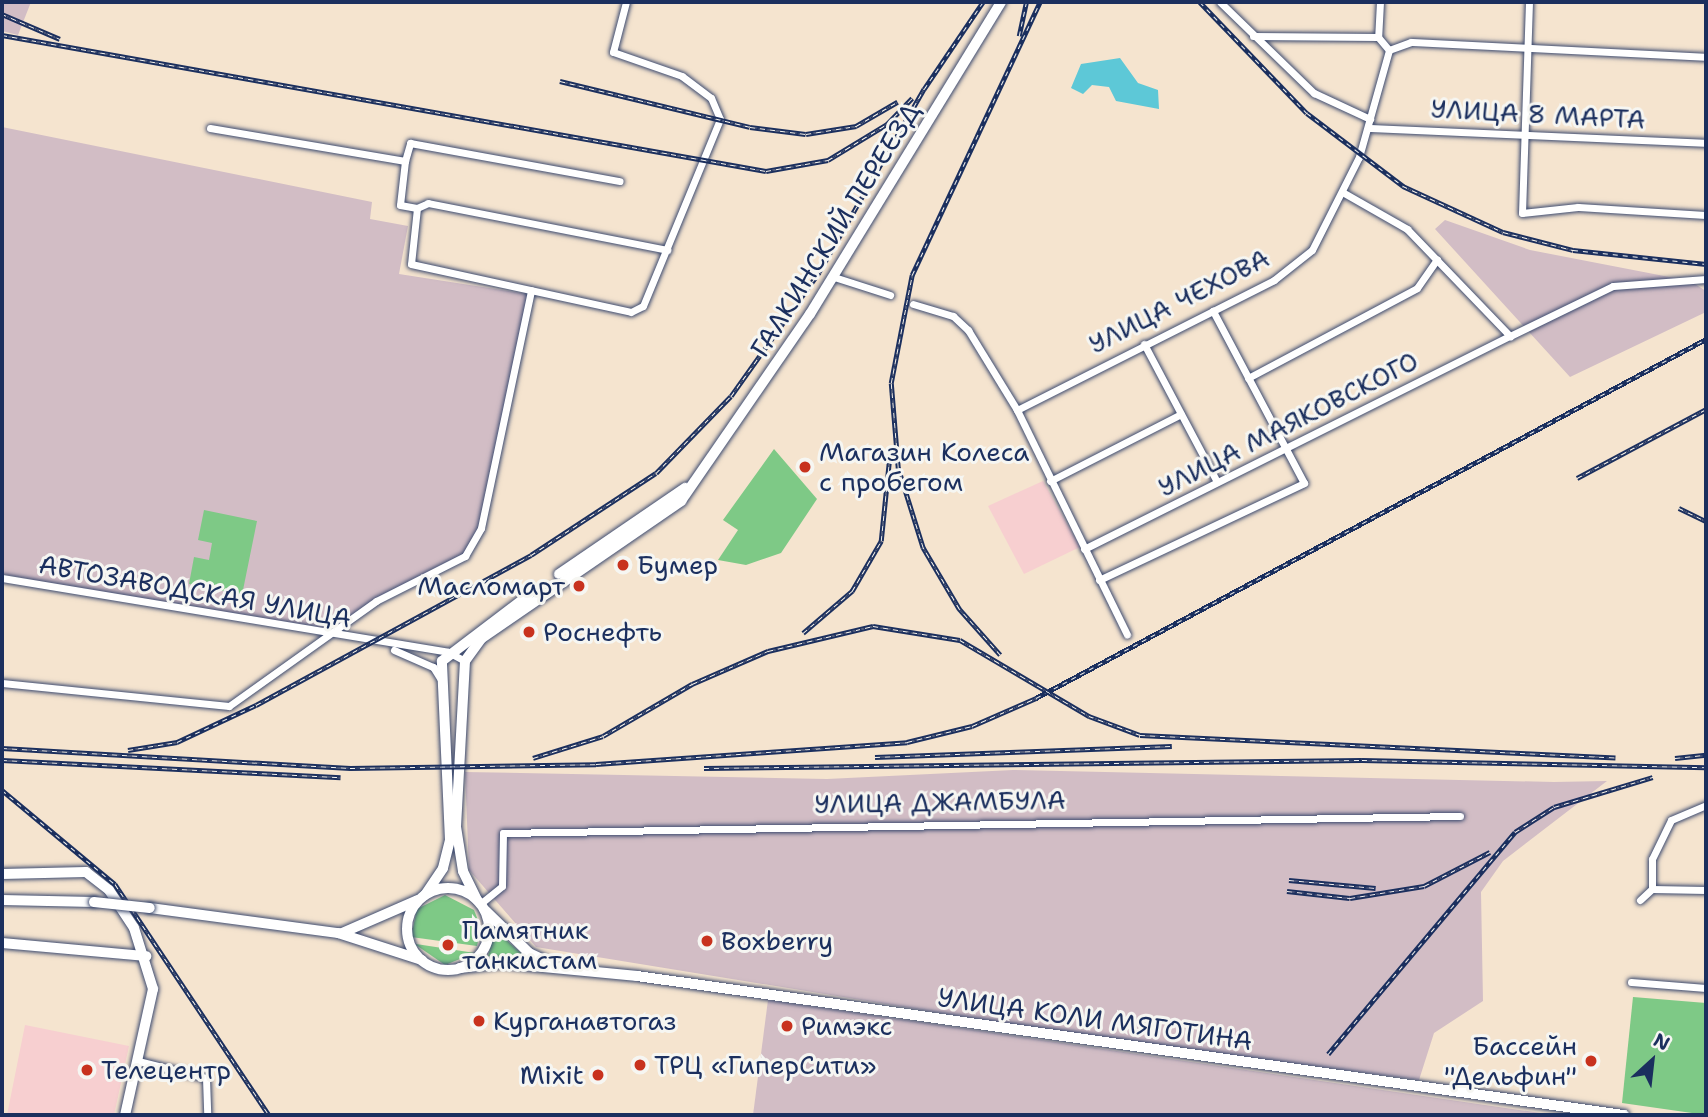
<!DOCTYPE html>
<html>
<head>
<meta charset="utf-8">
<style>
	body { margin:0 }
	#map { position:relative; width:1708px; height:1117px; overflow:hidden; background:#f5e4cf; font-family:"Shantell Sans",sans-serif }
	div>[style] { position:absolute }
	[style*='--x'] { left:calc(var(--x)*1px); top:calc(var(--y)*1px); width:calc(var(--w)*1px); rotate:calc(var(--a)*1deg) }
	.built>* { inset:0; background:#f7cfd0 }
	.industrial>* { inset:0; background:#d2bdc5 }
	.green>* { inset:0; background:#7ec986 }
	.water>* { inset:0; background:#5dc8d7 }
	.roads { filter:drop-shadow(0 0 2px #3c4a6f) drop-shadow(0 0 2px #3c4a6f) }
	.minor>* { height:7px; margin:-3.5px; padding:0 3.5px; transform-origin:3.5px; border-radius:3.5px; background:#fff }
	.major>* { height:10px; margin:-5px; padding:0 5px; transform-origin:5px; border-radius:5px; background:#fff }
	.major>.ring { margin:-5px; padding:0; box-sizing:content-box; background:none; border:10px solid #fff; border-radius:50% }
	.rail>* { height:4.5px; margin-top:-2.25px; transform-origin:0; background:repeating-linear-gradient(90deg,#f6f6f2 0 5px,#1b2f5e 0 10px); box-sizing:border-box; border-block:2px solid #1b2f5e }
	.bridges { filter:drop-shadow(0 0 2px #3c4a6f) drop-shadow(0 0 2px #3c4a6f) }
	.major-bridge>* { height:10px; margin:-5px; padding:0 5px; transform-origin:5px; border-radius:5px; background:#fff }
	.dots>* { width:19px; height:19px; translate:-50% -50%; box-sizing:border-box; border:4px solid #f6f6f2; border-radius:50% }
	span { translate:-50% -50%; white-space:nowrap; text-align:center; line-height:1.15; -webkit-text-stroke:6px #f6f6f2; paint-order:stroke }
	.street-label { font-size:26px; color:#1b2f5e }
	.poi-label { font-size:26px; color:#1b2f5e }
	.left { translate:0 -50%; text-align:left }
	.right { translate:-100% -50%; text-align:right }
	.frame { position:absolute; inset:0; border:4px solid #1b2f5e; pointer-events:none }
	.north { position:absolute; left:1617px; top:1026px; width:70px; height:70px; -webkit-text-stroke:5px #f6f6f2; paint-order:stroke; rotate:27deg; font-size:19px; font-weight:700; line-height:28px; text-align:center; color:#1b2f5e }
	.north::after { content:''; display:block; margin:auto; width:24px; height:32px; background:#1b2f5e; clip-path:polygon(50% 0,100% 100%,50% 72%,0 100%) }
</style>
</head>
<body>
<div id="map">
	<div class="built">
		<i style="clip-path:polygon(1043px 481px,1080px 547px,1024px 574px,988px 506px)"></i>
		<i style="clip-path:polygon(25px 1025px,129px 1046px,114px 1115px,7px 1115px)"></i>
	</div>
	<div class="industrial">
		<i style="clip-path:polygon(2px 2px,31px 2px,18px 35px,2px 31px)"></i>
		<i style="clip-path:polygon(2px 127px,372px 202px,370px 219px,408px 226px,399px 274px,528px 294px,478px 528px,464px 555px,375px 600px,331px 635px,2px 574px)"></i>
		<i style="clip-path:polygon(1445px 220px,1530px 250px,1690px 281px,1706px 291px,1706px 312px,1570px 377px,1435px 229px)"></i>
		<i style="clip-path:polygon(1013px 770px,1554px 782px,1607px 781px,1503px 861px,1481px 892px,1483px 1001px,1434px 1033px,1419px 1080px,1051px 1031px,536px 947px,469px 870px,465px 772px,827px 779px)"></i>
		<i style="clip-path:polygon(768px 1000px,1554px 1115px,753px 1115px)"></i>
	</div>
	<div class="green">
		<i style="clip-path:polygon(774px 449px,817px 499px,781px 553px,746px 565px,718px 560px,738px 530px,723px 520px)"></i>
		<i style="clip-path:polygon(204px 510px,257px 521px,242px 595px,189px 584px,194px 557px,209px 560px,212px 543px,198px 540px)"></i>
		<i style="clip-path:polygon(445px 895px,474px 910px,481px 928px,477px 946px,411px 937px,417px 909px)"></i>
		<i style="clip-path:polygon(495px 930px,530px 961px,530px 963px,488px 956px)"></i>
		<i style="clip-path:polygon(416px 945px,416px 944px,475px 953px,445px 965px)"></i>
		<i style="clip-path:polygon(1633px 997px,1706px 1003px,1706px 1115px,1622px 1103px)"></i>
	</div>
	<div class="water">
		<i style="clip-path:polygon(1120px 58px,1138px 83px,1158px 90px,1159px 109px,1116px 101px,1109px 87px,1092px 85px,1083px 94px,1071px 88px,1081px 64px)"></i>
	</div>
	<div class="roads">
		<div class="minor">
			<i style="--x:1220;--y:2;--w:131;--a:44.1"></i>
			<i style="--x:1314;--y:93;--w:62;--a:24.9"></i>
			<i style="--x:1380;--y:2;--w:35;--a:93"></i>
			<i style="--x:1378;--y:37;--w:17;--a:50"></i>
			<i style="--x:1529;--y:2;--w:211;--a:91.9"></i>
			<i style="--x:1522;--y:213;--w:56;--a:-6.1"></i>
			<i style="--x:1578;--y:207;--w:128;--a:3.6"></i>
			<i style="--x:1253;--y:36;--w:125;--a:0.5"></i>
			<i style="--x:1389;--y:50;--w:23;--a:-20"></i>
			<i style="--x:1411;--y:42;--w:295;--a:2.9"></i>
			<i style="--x:210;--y:128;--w:198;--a:9.6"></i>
			<i style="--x:405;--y:161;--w:19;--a:-74"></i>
			<i style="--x:410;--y:143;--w:213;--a:10.3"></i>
			<i style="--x:1368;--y:128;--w:338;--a:2.5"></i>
			<i style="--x:405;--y:161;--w:44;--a:96.5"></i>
			<i style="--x:400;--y:205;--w:17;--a:10"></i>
			<i style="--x:1344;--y:193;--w:73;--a:29.7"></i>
			<i style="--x:1407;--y:229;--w:149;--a:46.1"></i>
			<i style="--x:1510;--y:336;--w:114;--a:-25.9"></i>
			<i style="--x:1613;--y:286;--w:93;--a:-4.3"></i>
			<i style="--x:417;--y:208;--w:56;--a:96.1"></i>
			<i style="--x:411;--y:264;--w:225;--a:12.3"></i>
			<i style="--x:631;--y:312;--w:13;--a:-27"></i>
			<i style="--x:643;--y:306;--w:202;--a:-67.6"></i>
			<i style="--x:720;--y:119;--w:23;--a:-113"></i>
			<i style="--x:711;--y:98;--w:36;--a:-143"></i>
			<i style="--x:682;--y:76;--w:73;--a:-160.8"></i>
			<i style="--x:613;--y:52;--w:52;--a:-75.4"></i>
			<i style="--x:417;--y:208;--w:12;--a:-24"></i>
			<i style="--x:428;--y:203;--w:244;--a:11.1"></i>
			<i style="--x:834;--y:277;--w:59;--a:17.8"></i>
			<i style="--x:913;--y:304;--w:42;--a:16.7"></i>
			<i style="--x:953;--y:316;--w:21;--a:43"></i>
			<i style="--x:968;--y:330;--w:94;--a:58.5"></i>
			<i style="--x:1017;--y:410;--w:250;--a:63.9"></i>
			<i style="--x:1144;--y:344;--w:156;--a:62.1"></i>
			<i style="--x:1248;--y:378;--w:191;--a:-28"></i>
			<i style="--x:1417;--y:288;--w:35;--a:-55"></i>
			<i style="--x:1017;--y:410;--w:288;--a:-26.8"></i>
			<i style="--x:1274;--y:280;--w:48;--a:-38.3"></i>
			<i style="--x:1312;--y:250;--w:104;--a:-63.2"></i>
			<i style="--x:1359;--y:157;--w:111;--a:-74.3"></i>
			<i style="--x:1050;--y:481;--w:147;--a:-27.1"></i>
			<i style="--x:1084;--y:549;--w:476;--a:-26.6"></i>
			<i style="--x:2;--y:578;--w:452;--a:9.4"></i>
			<i style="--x:448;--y:652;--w:19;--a:28"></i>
			<i style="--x:1099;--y:580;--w:227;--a:-25.3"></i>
			<i style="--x:1304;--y:483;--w:195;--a:-117.9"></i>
			<i style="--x:394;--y:650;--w:43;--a:23.6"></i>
			<i style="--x:433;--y:667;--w:15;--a:58"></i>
			<i style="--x:2;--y:683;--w:228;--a:5.8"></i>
			<i style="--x:229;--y:706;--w:181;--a:-35.5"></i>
			<i style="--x:376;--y:601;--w:100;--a:-26.8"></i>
			<i style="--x:465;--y:556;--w:32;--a:-60"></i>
			<i style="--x:481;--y:528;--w:243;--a:-78.1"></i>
			<i style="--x:1652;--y:889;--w:30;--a:-90"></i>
			<i style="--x:1652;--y:859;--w:43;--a:-64"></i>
			<i style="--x:1671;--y:820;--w:38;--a:-23"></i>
			<i style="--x:1640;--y:900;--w:16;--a:-43"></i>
			<i style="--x:1652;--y:889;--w:54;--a:1.1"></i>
			<i style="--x:480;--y:904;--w:28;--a:-39"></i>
			<i style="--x:502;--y:886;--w:53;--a:-88.9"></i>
			<i style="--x:503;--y:833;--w:957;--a:-1.02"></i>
			<i style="--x:1631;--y:982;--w:75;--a:4.6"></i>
			<i style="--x:138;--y:1061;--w:70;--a:14"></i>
			<i style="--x:206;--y:1078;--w:37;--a:88"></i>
		</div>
		<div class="major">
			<i style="--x:559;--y:574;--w:153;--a:-34.3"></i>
			<i style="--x:2;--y:874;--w:84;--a:-1.4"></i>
			<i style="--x:86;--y:872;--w:29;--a:38"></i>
			<i style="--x:109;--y:890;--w:45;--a:56.7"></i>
			<i style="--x:134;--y:928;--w:64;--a:72.7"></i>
			<i style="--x:153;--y:989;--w:129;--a:102.5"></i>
			<i class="ring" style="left:407px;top:888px;width:72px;height:72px"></i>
			<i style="--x:425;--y:895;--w:32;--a:-56"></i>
			<i style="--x:443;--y:868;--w:29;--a:-76"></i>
			<i style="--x:450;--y:840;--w:179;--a:-92.6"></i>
			<i style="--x:442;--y:661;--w:109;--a:-37.2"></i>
			<i style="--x:2;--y:900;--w:92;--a:1.2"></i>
			<i style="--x:477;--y:900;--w:32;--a:-116"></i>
			<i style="--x:463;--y:871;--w:45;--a:-99"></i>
			<i style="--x:456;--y:827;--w:166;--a:-86.9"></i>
			<i style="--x:465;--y:661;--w:29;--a:-54"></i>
			<i style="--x:482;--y:638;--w:242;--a:-34.5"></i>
			<i style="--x:681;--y:501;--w:227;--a:-55.4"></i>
			<i style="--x:810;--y:314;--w:366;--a:-58.5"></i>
			<i style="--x:150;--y:908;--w:190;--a:7.6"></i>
			<i style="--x:338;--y:933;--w:88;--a:17.8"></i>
			<i style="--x:486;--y:911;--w:60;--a:44.3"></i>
			<i style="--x:529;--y:953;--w:26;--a:25"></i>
			<i style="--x:342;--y:933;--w:83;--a:-23.5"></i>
			<i style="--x:2;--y:943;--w:145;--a:5.2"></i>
			<i style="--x:460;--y:968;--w:42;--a:-6.8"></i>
			<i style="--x:502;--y:963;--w:136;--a:5.5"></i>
			<i style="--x:637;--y:976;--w:997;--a:8.02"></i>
		</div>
	</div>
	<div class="rail">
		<i style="--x:1200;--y:2;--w:154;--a:46.1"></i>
		<i style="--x:1307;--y:113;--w:121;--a:37.2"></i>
		<i style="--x:1403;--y:186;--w:110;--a:24.7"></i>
		<i style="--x:1503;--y:232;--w:72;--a:14.4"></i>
		<i style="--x:1573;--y:250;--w:134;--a:6"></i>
		<i style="--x:2;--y:14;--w:63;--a:23.3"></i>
		<i style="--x:2;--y:35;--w:776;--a:10.09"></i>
		<i style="--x:766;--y:171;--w:63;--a:-10.1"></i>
		<i style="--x:828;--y:160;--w:69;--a:-31.4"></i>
		<i style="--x:887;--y:124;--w:36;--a:-46"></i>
		<i style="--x:1019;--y:36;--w:35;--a:-78"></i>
		<i style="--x:560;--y:81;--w:195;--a:13.6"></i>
		<i style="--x:750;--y:127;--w:56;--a:7.1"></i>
		<i style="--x:806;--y:134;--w:51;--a:-9.1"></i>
		<i style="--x:856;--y:126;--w:48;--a:-30.3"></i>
		<i style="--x:1577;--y:478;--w:146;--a:-28.1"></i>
		<i style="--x:1679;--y:508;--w:30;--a:26"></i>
		<i style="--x:803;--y:633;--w:65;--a:-40.6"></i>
		<i style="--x:852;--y:591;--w:58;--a:-59.9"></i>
		<i style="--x:881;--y:541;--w:79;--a:-84.2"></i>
		<i style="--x:1000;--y:655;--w:62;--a:-131.7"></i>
		<i style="--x:959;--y:609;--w:71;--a:-120.5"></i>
		<i style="--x:923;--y:548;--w:84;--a:-107.4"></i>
		<i style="--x:898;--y:468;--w:85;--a:-94.7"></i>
		<i style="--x:891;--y:383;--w:110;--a:-79"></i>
		<i style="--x:912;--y:275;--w:302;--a:-64.9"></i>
		<i style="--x:2;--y:748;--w:349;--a:3.3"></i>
		<i style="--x:350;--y:768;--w:246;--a:-0.9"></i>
		<i style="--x:596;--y:764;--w:312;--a:-4"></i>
		<i style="--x:907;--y:742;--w:67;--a:-13.8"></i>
		<i style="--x:972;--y:726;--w:70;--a:-23.6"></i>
		<i style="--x:1036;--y:698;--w:760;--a:-28.18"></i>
		<i style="--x:128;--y:750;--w:50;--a:-9.3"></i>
		<i style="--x:177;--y:742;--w:87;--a:-25.1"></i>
		<i style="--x:256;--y:705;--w:313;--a:-28.6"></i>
		<i style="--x:531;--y:555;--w:149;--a:-33.3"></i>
		<i style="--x:656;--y:473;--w:107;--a:-45.8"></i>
		<i style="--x:731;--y:396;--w:152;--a:-54.6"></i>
		<i style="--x:819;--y:272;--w:211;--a:-60.2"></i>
		<i style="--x:924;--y:89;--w:105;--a:-55.9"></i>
		<i style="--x:875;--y:757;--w:297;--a:-2.1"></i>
		<i style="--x:533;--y:758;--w:73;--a:-17.4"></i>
		<i style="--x:603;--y:736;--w:103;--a:-30.3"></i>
		<i style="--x:692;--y:684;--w:83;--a:-23.5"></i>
		<i style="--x:768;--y:651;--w:108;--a:-13.4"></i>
		<i style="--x:873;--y:626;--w:88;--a:9.1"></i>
		<i style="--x:960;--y:640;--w:150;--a:30.5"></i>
		<i style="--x:1089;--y:716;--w:54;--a:20.4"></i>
		<i style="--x:1140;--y:735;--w:476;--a:2.7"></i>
		<i style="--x:1675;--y:758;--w:31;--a:-6"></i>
		<i style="--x:2;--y:760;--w:339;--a:2.9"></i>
		<i style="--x:704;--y:768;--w:658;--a:-0.7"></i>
		<i style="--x:1362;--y:760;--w:344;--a:1.2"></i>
		<i style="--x:2;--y:790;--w:147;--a:39.8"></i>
		<i style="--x:115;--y:884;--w:278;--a:56.3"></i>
		<i style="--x:1289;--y:880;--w:87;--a:5.3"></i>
		<i style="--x:1287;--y:891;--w:63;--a:6.3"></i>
		<i style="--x:1350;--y:898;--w:75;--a:-9.2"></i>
		<i style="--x:1424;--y:886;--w:74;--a:-27.3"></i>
		<i style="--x:1328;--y:1054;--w:290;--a:-49.9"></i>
		<i style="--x:1515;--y:832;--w:46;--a:-32.7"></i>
		<i style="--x:1554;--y:807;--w:103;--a:-16.9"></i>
	</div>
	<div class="bridges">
		<div class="major-bridge">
			<i style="--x:94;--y:902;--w:56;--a:6.1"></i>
		</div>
	</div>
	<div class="dots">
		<i style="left:805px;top:467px;background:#c8321e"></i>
		<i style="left:623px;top:565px;background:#c8321e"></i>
		<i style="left:579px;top:586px;background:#c8321e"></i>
		<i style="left:529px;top:632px;background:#c8321e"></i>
		<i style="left:707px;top:941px;background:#c8321e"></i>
		<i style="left:448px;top:945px;background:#c8321e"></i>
		<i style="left:479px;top:1021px;background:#c8321e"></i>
		<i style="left:787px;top:1026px;background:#c8321e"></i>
		<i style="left:1591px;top:1061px;background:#c8321e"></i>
		<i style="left:640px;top:1065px;background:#c8321e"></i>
		<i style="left:87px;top:1070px;background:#c8321e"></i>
		<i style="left:598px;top:1075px;background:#c8321e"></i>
	</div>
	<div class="street-label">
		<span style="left:1538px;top:114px;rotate:3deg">УЛИЦА 8 МАРТА</span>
		<span style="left:835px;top:230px;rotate:-58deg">ГАЛКИНСКИЙ ПЕРЕЕЗД</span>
		<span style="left:1179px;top:301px;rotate:-27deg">УЛИЦА ЧЕХОВА</span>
		<span style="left:1288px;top:424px;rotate:-27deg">УЛИЦА МАЯКОВСКОГО</span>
		<span style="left:195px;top:591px;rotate:10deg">АВТОЗАВОДСКАЯ УЛИЦА</span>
		<span style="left:940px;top:802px;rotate:-1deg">УЛИЦА ДЖАМБУЛА</span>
		<span style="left:1095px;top:1019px;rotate:8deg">УЛИЦА КОЛИ МЯГОТИНА</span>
	</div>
	<div class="poi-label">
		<span class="left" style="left:819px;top:467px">Магазин Колеса<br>с пробегом</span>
		<span class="left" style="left:637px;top:565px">Бумер</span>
		<span class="right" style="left:565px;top:586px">Масломарт</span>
		<span class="left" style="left:543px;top:632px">Роснефть</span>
		<span class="left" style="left:462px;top:945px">Памятник<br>танкистам</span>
		<span class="left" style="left:721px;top:941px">Boxberry</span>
		<span class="left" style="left:493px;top:1021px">Курганавтогаз</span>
		<span class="left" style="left:801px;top:1026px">Римэкс</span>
		<span class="right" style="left:1577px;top:1061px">Бассейн<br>"Дельфин"</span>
		<span class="left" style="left:654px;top:1065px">ТРЦ «ГиперСити»</span>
		<span class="left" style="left:101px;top:1070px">Телецентр</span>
		<span class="right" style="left:584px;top:1075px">Mixit</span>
	</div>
	<div class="frame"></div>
	<div class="north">N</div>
</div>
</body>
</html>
